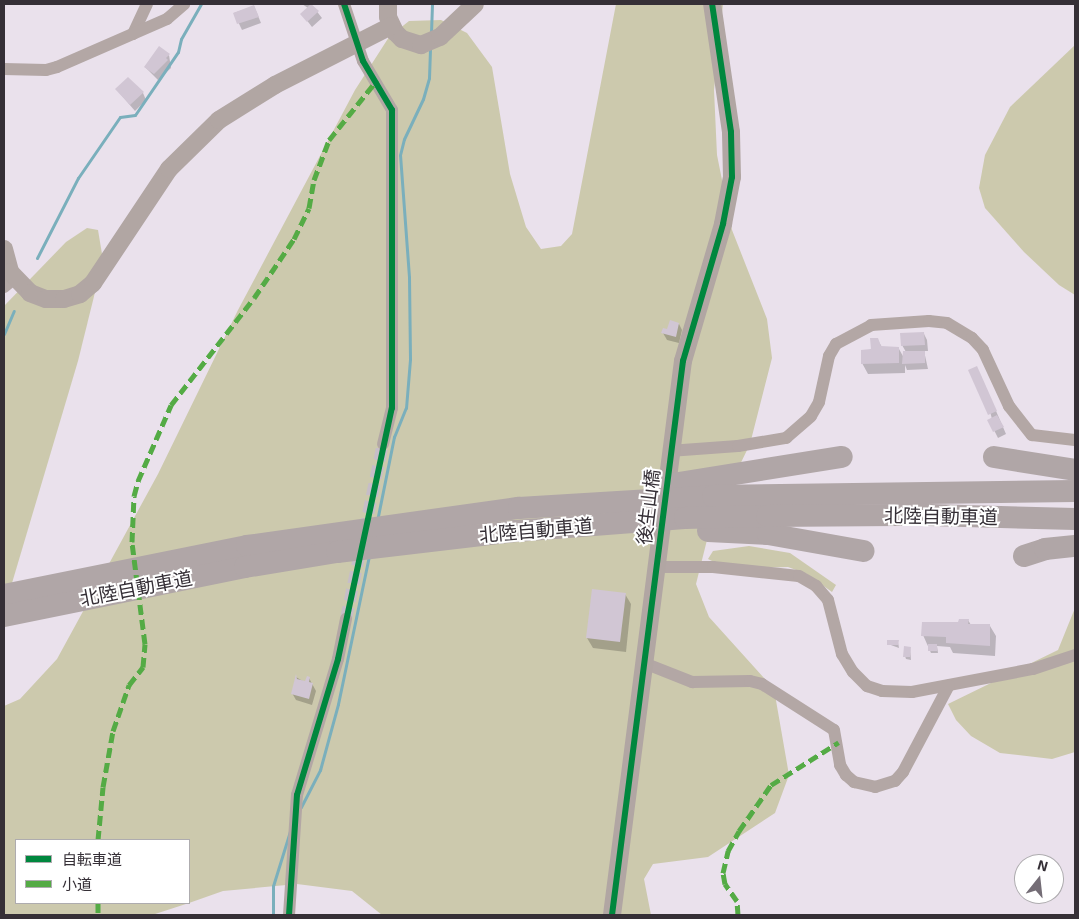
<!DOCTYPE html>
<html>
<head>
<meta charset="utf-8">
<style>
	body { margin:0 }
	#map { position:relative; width:1079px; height:919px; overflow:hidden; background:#eae1ec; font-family:"Exo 2","Noto Sans JP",sans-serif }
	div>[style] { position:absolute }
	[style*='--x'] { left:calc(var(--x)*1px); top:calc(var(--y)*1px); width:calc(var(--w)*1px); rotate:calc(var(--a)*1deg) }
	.forest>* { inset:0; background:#ccc9ad }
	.shadow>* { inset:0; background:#0003 }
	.stream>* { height:3px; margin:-1.5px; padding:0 1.5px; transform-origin:1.5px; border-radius:1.5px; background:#7aafbc }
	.building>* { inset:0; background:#d1c6d4 }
	.street-tunnel>* { height:12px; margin-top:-6px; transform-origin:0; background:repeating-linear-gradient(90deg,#c6bdc8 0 12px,transparent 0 18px) }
	.street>* { height:12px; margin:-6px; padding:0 6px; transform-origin:6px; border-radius:6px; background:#b3a7a5 }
	.secondary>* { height:18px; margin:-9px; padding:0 9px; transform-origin:9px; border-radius:9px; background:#b1a6a3 }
	.highway>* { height:22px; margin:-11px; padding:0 11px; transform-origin:11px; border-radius:11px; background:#b0a6a7 }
	.quiet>* { height:5px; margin-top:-2.5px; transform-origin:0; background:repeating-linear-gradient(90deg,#54ab45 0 10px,transparent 0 15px) }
	.cycleway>* { height:6px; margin:-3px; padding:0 3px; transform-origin:3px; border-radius:3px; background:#00873e }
	span { translate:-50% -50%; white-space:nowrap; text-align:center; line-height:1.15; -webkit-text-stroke:4px #fff; paint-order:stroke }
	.street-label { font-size:19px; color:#352f36 }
	.frame { position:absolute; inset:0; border:5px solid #352f36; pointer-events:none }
	.legend { position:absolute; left:15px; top:839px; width:175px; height:65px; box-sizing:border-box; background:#fff; border:1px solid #aeacaf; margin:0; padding:6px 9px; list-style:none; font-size:15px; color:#352f36 }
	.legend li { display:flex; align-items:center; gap:10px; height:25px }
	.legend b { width:25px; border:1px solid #aeacaf }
	.north { position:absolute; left:1014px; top:854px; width:50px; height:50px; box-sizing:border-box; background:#fff; border:1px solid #aeacaf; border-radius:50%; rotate:16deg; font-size:14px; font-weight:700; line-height:20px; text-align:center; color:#352f36 }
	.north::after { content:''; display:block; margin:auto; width:18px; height:22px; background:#746d76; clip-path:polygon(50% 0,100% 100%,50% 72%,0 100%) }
</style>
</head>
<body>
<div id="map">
	<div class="forest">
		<i style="clip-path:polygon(616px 4px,723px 4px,714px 90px,717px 155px,732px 230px,767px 319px,772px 358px,750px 444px,711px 524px,696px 584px,709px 617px,774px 689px,789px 775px,775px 813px,708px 857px,653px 864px,644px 879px,651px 915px,382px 915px,352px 891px,297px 884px,223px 891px,189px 903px,189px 840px,16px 840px,16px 903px,189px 903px,152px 915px,4px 915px,4px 706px,20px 699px,57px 659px,158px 474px,238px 310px,355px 90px,389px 37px,409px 21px,441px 20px,467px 33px,492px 67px,510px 174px,526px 227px,541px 249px,561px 246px,572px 234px)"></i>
		<i style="clip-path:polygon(1075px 45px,1075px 295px,1059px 285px,1024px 252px,985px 208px,979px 188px,985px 155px,1010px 107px)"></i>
		<i style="clip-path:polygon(87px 228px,98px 230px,103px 260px,78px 361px,4px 610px,4px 306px,66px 242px)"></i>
		<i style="clip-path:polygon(749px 546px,790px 553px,836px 585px,832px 592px,807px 574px,788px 567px,757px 568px,716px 563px,708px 559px,713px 551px)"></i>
		<i style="clip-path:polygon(1075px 608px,1075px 752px,1052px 759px,1000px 753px,971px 736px,956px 720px,948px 704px,1058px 650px)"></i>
	</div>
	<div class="shadow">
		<i style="clip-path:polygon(302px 4px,311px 4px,322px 18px,312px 27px,302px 14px,308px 8px)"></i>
		<i style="clip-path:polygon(254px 6px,261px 23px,242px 30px,234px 13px)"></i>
		<i style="clip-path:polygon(169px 55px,171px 68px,158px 80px,145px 67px)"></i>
		<i style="clip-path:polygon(117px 90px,143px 93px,146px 100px,135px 111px)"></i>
		<i style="clip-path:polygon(679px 324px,682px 330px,679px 343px,667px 340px,663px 333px)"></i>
		<i style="clip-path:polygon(924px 334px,927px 340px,928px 351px,924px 351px,928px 369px,907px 370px,905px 365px,905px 373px,868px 374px,862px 363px,877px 339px,882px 347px,899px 349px,904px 358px,906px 352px,902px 345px)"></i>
		<i style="clip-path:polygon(980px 374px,1006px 434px,998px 438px,989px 420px,992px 419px)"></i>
		<i style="clip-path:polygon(625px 594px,631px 604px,626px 652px,593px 648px,587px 638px)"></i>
		<i style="clip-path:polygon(968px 620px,971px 625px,990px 626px,996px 636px,995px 656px,953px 653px,950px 647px,937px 646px,938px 653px,931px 653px,923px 635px)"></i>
		<i style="clip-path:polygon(898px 642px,899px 648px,888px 644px)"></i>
		<i style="clip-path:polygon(910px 648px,911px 660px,906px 659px,905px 656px)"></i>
		<i style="clip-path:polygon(296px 677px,306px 683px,309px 678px,316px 691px,312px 705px,296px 700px,292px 693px)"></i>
	</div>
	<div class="stream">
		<i style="--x:431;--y:33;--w:29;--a:-88"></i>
		<i style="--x:37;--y:258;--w:90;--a:-62.9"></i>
		<i style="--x:78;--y:178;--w:74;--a:-55.5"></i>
		<i style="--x:120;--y:117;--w:15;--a:-8"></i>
		<i style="--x:135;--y:115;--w:76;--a:-55.7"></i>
		<i style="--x:178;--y:52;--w:13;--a:-77"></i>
		<i style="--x:181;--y:39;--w:40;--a:-60.3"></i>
		<i style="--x:4;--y:334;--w:25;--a:-67"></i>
		<i style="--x:377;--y:521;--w:86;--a:-78.6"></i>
		<i style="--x:394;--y:437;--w:31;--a:-68"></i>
		<i style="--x:406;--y:408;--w:49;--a:-85.3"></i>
		<i style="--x:410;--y:359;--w:82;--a:-90.7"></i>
		<i style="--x:409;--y:277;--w:122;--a:-94.2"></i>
		<i style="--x:400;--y:155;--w:16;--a:-76"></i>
		<i style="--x:404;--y:139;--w:44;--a:-64.6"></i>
		<i style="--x:423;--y:99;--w:22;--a:-74"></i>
		<i style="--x:429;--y:78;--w:31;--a:-88"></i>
		<i style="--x:301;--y:807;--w:42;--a:-62.8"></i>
		<i style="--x:320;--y:770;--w:68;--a:-74.7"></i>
		<i style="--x:338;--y:704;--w:151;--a:-78.2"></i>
		<i style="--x:273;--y:915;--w:29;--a:-90"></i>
		<i style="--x:273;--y:886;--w:58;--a:-72.8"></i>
	</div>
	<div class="building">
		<i style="clip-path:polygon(311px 4px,319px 11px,307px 22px,300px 14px)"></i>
		<i style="clip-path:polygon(254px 5px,259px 17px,237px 24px,233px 13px)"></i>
		<i style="clip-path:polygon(159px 46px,170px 54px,166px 58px,168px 60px,154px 74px,144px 67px)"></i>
		<i style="clip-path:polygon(128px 77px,144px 92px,130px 105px,115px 89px)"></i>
		<i style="clip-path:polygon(670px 320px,679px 323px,676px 337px,661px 333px,663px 328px,667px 329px)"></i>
		<i style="clip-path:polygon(924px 332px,925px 345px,901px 346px,900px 333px)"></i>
		<i style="clip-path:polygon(870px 338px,878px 338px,881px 346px,899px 347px,899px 363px,861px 364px,861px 350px,871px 349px)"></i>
		<i style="clip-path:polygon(903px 351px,925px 351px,925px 363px,902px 364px)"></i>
		<i style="clip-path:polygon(977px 366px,997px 411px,988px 415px,968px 370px)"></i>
		<i style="clip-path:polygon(997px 415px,1004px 427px,993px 432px,987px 420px)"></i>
		<i style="clip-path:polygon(592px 589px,626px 593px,620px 642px,586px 638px)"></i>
		<i style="clip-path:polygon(959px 619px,969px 619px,968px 624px,990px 624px,990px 646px,946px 643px,946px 637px,921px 636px,922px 622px,958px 622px)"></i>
		<i style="clip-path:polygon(887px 640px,899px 640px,898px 645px,887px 645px)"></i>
		<i style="clip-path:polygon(928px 644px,937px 644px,937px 651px,928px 651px)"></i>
		<i style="clip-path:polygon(904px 646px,911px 647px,910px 657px,903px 657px)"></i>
		<i style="clip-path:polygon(296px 674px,297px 679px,305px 681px,307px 676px,310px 677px,309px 682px,313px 683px,309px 699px,291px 694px)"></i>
	</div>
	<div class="street-tunnel">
		<i style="--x:346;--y:619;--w:179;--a:-78.1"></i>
	</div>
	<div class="street">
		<i style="--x:344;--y:4;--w:60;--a:71.6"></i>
		<i style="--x:363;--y:61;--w:57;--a:59.4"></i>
		<i style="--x:392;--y:110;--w:298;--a:90"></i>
		<i style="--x:392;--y:408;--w:37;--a:104"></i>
		<i style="--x:133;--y:34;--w:33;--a:-65"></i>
		<i style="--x:4;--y:69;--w:42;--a:1.4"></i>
		<i style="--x:46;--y:70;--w:11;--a:-15"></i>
		<i style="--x:57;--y:67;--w:120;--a:-23.6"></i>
		<i style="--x:167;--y:19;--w:23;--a:-41"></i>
		<i style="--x:4;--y:287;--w:14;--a:-39"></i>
		<i style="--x:669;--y:451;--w:69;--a:-4.1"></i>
		<i style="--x:738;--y:446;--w:49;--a:-9.5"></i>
		<i style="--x:786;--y:438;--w:33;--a:-41"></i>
		<i style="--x:811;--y:416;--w:16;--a:-60"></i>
		<i style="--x:819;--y:402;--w:47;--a:-77.7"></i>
		<i style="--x:829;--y:356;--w:14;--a:-60"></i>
		<i style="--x:836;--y:344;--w:40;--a:-28"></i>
		<i style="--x:871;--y:325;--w:58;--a:-3.9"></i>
		<i style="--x:929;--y:321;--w:18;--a:6"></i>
		<i style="--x:947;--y:323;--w:29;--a:31"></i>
		<i style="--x:972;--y:338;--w:16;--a:47"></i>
		<i style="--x:983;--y:350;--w:62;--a:65.1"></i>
		<i style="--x:1009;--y:406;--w:37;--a:52"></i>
		<i style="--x:1032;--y:435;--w:43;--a:6.6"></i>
		<i style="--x:656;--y:567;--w:57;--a:0"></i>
		<i style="--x:713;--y:567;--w:86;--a:6"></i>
		<i style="--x:799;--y:576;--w:20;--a:30"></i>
		<i style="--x:816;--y:586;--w:18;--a:49"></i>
		<i style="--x:828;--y:600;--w:56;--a:75.5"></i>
		<i style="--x:842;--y:654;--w:21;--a:59"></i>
		<i style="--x:853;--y:672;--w:20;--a:45"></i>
		<i style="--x:867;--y:686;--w:16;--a:18"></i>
		<i style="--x:882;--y:691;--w:30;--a:2"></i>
		<i style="--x:912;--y:692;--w:123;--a:-10.8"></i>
		<i style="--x:1033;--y:669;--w:44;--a:-18.4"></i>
		<i style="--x:644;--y:663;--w:52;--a:21.6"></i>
		<i style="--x:692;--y:682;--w:58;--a:-1"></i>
		<i style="--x:750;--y:681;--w:12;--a:14"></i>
		<i style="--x:762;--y:684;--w:85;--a:32.6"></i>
		<i style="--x:834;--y:730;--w:36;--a:80"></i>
		<i style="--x:840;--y:765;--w:12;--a:59"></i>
		<i style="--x:846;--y:775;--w:11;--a:41"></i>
		<i style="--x:854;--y:782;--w:22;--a:13"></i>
		<i style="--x:875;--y:787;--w:21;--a:-17"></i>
		<i style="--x:895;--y:781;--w:12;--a:-48"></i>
		<i style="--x:903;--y:772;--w:98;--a:-62.1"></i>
		<i style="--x:289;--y:915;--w:120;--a:-86.2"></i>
		<i style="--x:297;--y:795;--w:142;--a:-73.2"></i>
		<i style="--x:338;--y:659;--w:41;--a:-78.7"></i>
	</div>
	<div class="secondary">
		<i style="--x:388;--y:4;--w:13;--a:90"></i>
		<i style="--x:388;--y:17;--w:17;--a:65"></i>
		<i style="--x:395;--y:32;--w:10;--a:45"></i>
		<i style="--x:402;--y:39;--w:20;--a:18"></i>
		<i style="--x:421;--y:45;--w:21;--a:-23"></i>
		<i style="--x:440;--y:37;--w:48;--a:-43.3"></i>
		<i style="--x:4;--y:249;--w:24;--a:75"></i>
		<i style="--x:10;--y:272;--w:29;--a:46"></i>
		<i style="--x:30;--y:293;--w:17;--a:21"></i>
		<i style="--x:46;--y:299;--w:18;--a:0"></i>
		<i style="--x:64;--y:299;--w:17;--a:-17"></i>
		<i style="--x:80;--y:294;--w:17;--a:-40"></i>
		<i style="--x:93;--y:283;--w:137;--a:-56.3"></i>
		<i style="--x:169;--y:169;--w:70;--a:-44.4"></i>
		<i style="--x:219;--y:120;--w:66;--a:-32"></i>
		<i style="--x:275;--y:85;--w:130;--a:-27"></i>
		<i style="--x:612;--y:915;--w:559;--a:-82.7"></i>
		<i style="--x:683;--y:361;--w:143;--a:-73.7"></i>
		<i style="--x:723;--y:224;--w:48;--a:-79.2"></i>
		<i style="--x:732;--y:177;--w:45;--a:-91.3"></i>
		<i style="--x:731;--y:132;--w:129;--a:-98.4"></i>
	</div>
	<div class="highway">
		<i style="--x:994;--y:457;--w:82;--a:9.1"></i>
		<i style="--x:660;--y:486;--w:184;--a:-9.1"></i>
		<i style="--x:708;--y:531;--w:60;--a:2.9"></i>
		<i style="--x:768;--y:534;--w:97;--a:10.1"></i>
		<i style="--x:1024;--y:556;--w:22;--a:-18"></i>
		<i style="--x:1045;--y:549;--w:30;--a:-6"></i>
		<i style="--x:4;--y:595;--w:248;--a:-11.4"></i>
		<i style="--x:247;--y:546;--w:275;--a:-8"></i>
		<i style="--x:519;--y:508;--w:194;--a:-3.5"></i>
		<i style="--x:713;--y:496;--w:362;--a:-0.8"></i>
		<i style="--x:4;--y:616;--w:246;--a:-11.5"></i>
		<i style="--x:245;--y:567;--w:93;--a:-9.3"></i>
		<i style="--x:337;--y:552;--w:180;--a:-6.7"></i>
		<i style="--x:516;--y:531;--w:169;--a:-4.4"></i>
		<i style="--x:685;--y:518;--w:82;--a:-1.4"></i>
		<i style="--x:767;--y:516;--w:162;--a:-0.4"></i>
		<i style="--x:929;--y:515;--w:146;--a:1.6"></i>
	</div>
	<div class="quiet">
		<i style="--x:98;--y:840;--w:53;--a:-84.6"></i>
		<i style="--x:103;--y:787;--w:57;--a:-79.9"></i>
		<i style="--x:113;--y:731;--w:49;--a:-70.8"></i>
		<i style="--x:129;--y:685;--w:23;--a:-52"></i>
		<i style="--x:143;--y:667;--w:23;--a:-85"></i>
		<i style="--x:145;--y:644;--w:103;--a:-97.3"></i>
		<i style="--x:132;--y:542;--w:46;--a:-87.5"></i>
		<i style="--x:134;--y:496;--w:16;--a:-75"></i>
		<i style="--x:138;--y:481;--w:83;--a:-66.5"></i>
		<i style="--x:171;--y:405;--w:135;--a:-52.2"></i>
		<i style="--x:254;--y:298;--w:71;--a:-55.9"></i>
		<i style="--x:294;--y:239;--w:34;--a:-64"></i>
		<i style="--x:309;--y:208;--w:28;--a:-80"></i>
		<i style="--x:314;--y:180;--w:43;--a:-69.4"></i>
		<i style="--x:329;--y:140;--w:77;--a:-51.3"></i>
		<i style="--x:98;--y:903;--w:12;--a:90"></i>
		<i style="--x:738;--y:915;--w:14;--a:-94"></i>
		<i style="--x:737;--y:901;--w:21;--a:-125"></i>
		<i style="--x:725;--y:884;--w:11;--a:-100"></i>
		<i style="--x:723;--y:873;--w:23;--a:-77"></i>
		<i style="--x:728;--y:851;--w:23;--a:-61"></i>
		<i style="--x:739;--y:831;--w:56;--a:-55.2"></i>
		<i style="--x:771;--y:785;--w:80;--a:-32.3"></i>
	</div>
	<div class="cycleway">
		<i style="--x:289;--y:915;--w:120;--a:-86.2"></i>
		<i style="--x:297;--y:795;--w:142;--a:-73.2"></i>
		<i style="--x:338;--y:659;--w:257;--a:-77.9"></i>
		<i style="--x:392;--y:408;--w:298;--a:-90"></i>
		<i style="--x:392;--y:110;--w:57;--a:-120.6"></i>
		<i style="--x:363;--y:61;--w:60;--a:-108.4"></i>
		<i style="--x:612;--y:915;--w:559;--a:-82.7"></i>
		<i style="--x:683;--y:361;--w:143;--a:-73.7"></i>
		<i style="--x:723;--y:224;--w:48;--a:-79.2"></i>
		<i style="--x:732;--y:177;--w:45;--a:-91.3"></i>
		<i style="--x:731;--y:132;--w:129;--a:-98.4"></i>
	</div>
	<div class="street-label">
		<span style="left:648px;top:507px;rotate:-83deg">後生山橋</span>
		<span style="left:941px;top:516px;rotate:1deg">北陸自動車道</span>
		<span style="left:536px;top:530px;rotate:-5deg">北陸自動車道</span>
		<span style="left:136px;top:588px;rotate:-11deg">北陸自動車道</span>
	</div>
	<div class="frame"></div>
	<ul class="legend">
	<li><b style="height:6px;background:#00873e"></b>自転車道</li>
	<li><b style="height:6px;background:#54ab45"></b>小道</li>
	</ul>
	<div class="north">N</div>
</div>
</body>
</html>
